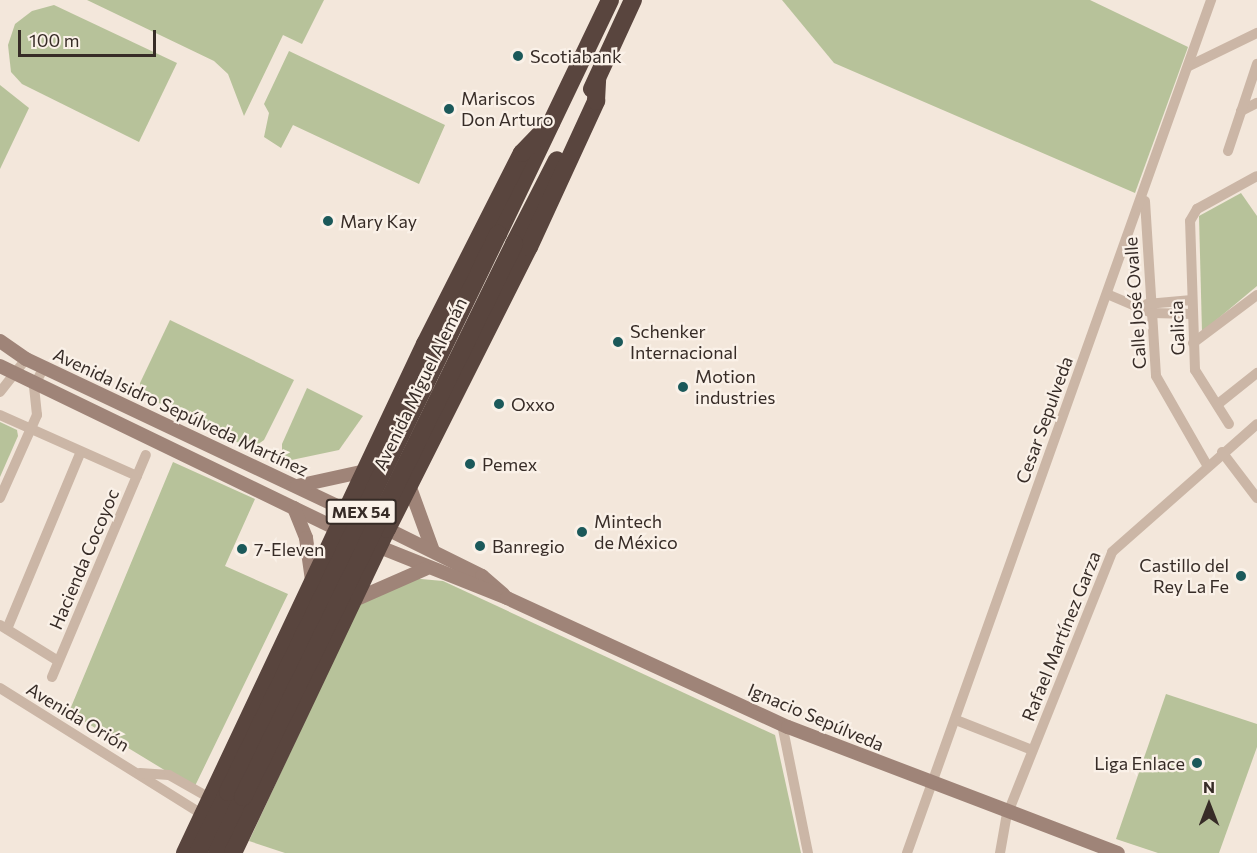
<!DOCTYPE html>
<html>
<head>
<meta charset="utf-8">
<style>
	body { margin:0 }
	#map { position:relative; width:1257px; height:853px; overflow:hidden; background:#f3e7db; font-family:Commissioner,sans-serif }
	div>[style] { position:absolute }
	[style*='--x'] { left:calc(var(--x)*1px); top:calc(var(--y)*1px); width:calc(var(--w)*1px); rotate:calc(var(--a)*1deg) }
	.green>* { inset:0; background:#b7c29a }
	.street>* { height:10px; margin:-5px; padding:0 5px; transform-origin:5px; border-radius:5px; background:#cbb6a6 }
	.secondary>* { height:14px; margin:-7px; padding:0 7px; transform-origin:7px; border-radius:7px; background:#9f8478 }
	.highway>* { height:18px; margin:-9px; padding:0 9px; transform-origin:9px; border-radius:9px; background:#59453e }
	.highway-bridge>* { height:18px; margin:-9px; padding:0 9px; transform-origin:9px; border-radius:9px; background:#59453e }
	.dots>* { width:16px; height:16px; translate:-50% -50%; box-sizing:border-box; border:3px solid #faf1e8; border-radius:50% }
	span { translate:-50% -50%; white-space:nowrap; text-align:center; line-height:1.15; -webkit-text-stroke:4.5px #faf1e8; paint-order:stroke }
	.shield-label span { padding:2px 4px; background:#faf1e8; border:2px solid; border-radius:4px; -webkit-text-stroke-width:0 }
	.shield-label { font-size:16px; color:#372c27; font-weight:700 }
	.poi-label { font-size:18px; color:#372c27 }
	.left { translate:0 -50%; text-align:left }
	.right { translate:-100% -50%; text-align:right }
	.street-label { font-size:18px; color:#372c27 }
	.north { position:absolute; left:1179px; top:775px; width:60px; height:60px; -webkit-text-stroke:4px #faf1e8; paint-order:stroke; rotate:0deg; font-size:16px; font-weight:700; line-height:24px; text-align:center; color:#372c27 }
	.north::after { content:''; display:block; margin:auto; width:21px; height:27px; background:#372c27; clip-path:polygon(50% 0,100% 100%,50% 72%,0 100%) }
	.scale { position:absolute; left:18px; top:30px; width:138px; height:27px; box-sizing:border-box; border:3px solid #372c27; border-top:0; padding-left:8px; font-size:18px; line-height:21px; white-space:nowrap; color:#372c27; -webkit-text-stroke:4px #faf1e8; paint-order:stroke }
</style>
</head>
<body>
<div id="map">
	<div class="green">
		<i style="clip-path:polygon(87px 0,324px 0,302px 44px,283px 35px,244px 116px,228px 74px,214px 61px)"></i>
		<i style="clip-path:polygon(782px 0,1090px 0,1188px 47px,1135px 193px,834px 63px)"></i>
		<i style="clip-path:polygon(54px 5px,177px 63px,139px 142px,22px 84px,11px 72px,8px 45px,15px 24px,32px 11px)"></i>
		<i style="clip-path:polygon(289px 51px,445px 125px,419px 184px,293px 125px,281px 148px,264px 137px,269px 113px,264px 104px)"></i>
		<i style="clip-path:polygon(0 85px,29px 108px,0 169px)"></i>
		<i style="clip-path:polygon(1241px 193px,1257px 216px,1257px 286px,1202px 332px,1199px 216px)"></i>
		<i style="clip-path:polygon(170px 320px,294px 380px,264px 440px,251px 449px,141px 394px,140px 383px)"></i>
		<i style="clip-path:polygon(307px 388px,363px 416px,339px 450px,282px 462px,282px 444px)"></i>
		<i style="clip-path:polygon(0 422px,17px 430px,18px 436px,0 477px)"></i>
		<i style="clip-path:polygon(173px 462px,255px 499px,225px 566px,288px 594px,194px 788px,69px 712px)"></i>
		<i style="clip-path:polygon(410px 578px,443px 581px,775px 735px,801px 853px,285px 853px,249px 841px,358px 607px,381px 587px)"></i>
		<i style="clip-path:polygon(1166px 694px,1257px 724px,1257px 747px,1219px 853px,1158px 853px,1116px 839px)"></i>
	</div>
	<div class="street">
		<i style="--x:1189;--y:66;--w:76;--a:-25.9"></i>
		<i style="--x:1241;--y:111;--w:18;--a:-27"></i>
		<i style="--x:1228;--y:151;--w:92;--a:-71.6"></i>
		<i style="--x:1145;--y:201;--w:175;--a:86.4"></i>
		<i style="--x:1156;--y:376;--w:103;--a:60.2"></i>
		<i style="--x:1107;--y:294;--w:49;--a:22.9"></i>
		<i style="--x:1152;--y:313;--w:41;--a:1.4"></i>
		<i style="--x:1147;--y:304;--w:45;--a:-5.1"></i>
		<i style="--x:1193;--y:343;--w:80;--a:-36.9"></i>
		<i style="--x:0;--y:392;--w:42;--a:-51.8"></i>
		<i style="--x:1218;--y:404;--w:50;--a:-38.5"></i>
		<i style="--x:0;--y:415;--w:150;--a:24"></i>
		<i style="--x:1229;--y:424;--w:64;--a:-122.2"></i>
		<i style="--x:1195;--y:370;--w:149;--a:-91.9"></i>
		<i style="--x:1190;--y:221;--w:14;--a:-60"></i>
		<i style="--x:1197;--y:209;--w:68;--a:-28.8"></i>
		<i style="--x:1222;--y:452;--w:58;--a:52.7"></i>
		<i style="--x:0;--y:498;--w:91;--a:-66"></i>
		<i style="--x:37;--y:415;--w:29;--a:-96"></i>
		<i style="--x:34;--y:386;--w:21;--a:-62"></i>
		<i style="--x:0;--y:625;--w:68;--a:31.8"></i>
		<i style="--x:7;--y:629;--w:190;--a:-67.4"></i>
		<i style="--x:52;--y:677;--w:241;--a:-67.1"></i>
		<i style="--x:0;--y:688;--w:236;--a:32"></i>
		<i style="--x:956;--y:720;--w:82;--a:21.5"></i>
		<i style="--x:782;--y:724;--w:132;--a:78.6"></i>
		<i style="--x:140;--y:773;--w:29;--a:4"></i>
		<i style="--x:169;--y:775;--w:45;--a:29.4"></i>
		<i style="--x:907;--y:853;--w:906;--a:-70.38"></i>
		<i style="--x:1000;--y:853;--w:39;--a:-80"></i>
		<i style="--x:1007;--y:815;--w:283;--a:-68.2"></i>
		<i style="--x:1112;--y:552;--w:193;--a:-41.4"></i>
	</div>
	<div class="secondary">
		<i style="--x:0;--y:341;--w:32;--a:35"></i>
		<i style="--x:26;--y:359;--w:363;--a:25.3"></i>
		<i style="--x:0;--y:366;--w:384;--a:25.8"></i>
		<i style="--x:409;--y:485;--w:70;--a:70"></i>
		<i style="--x:297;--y:486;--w:70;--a:-12.4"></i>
		<i style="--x:294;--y:508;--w:32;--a:68"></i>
		<i style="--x:306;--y:538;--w:42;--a:81.9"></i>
		<i style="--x:379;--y:525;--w:115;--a:26.3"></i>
		<i style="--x:482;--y:576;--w:28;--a:41"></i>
		<i style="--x:372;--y:544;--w:145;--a:21.8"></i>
		<i style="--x:507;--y:598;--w:309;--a:24.7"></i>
		<i style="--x:788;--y:727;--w:353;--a:20.9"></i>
		<i style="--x:352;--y:601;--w:80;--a:-23.7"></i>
	</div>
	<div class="highway">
		<i style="--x:592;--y:89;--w:98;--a:-65.3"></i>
		<i style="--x:498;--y:234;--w:259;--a:-64.4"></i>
		<i style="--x:514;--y:244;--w:94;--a:-62.9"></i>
		<i style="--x:185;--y:853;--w:563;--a:-64.76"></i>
		<i style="--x:425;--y:344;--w:214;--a:-63.1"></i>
		<i style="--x:522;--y:153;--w:42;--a:-46"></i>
		<i style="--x:198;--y:853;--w:68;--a:-63.8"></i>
		<i style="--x:217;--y:853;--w:62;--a:-65.1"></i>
		<i style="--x:233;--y:853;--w:359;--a:-64.6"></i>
		<i style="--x:387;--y:529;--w:316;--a:-63.3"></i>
		<i style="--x:529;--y:247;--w:161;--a:-65.3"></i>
		<i style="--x:596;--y:101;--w:22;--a:-87"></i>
	</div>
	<div class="highway-bridge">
		<i style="--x:228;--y:792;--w:620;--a:-64.18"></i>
		<i style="--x:243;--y:797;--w:616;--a:-63.89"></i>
	</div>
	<div class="dots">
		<i style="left:518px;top:56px;background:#1b595a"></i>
		<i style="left:449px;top:109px;background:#1b595a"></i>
		<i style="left:328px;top:221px;background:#1b595a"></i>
		<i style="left:618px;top:342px;background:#1b595a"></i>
		<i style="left:683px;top:387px;background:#1b595a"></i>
		<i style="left:499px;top:404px;background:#1b595a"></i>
		<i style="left:470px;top:464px;background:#1b595a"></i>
		<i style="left:582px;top:532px;background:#1b595a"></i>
		<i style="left:480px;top:546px;background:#1b595a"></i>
		<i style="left:242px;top:549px;background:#1b595a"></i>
		<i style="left:1241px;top:576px;background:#1b595a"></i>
		<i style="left:1197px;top:763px;background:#1b595a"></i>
	</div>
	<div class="shield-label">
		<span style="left:361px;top:512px">MEX 54</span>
	</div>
	<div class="poi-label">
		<span class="left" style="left:530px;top:56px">Scotiabank</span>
		<span class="left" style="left:461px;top:109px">Mariscos<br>Don Arturo</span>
		<span class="left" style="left:340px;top:221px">Mary Kay</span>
		<span class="left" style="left:630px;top:342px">Schenker<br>Internacional</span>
		<span class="left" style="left:695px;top:387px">Motion<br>industries</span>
		<span class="left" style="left:511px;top:404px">Oxxo</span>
		<span class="left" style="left:482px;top:464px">Pemex</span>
		<span class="left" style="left:594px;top:532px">Mintech<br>de México</span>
		<span class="left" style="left:492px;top:546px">Banregio</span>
		<span class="left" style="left:254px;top:549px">7-Eleven</span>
		<span class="right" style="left:1229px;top:576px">Castillo del<br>Rey La Fe</span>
		<span class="right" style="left:1185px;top:763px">Liga Enlace</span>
	</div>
	<div class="street-label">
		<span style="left:1135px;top:303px;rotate:-94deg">Calle José Ovalle</span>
		<span style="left:1177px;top:328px;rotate:-92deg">Galicia</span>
		<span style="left:420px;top:384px;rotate:-64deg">Avenida Miguel Alemán</span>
		<span style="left:181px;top:412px;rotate:25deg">Avenida Isidro Sepúlveda Martínez</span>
		<span style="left:1044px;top:420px;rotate:-70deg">Cesar Sepulveda</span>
		<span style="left:84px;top:559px;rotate:-67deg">Hacienda Cocoyoc</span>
		<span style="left:1061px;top:636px;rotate:-68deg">Rafael Martínez Garza</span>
		<span style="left:78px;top:717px;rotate:31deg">Avenida Orión</span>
		<span style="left:816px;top:717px;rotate:23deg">Ignacio Sepúlveda</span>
	</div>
	<div class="north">N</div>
	<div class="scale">100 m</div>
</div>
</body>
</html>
